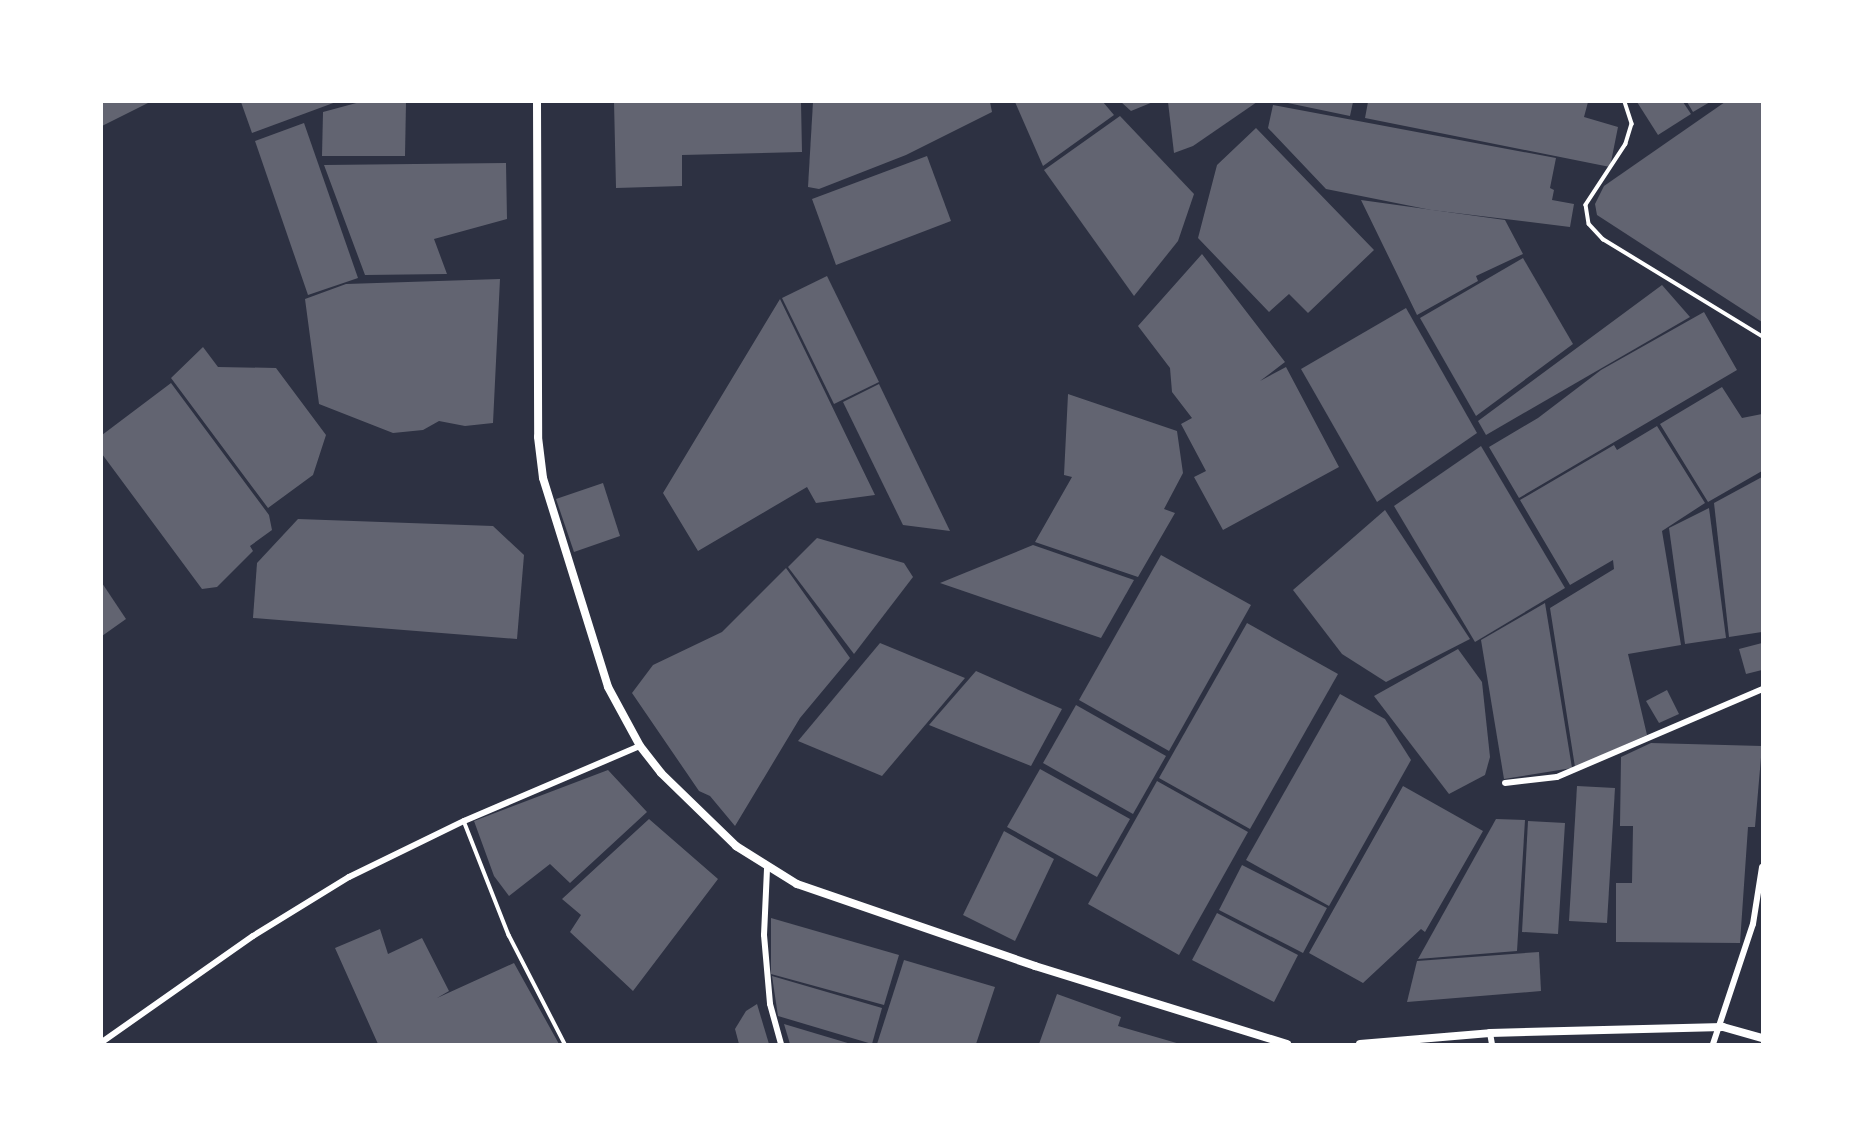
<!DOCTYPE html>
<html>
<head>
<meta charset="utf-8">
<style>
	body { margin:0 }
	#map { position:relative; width:1864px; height:1146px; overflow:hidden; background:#2d3142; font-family:Manrope,sans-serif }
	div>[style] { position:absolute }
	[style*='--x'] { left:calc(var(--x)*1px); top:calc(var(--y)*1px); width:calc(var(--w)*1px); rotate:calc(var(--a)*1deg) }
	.building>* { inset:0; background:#626471 }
	.service>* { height:3.5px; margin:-1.75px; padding:0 1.75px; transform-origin:1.75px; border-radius:1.75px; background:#fff }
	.minor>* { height:6px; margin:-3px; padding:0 3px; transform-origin:3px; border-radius:3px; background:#fff }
	.tertiary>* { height:8px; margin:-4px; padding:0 4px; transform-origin:4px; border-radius:4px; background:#fff }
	span { translate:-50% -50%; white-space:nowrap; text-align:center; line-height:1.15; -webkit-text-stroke:5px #fff; paint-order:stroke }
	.frame { position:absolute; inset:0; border:103px solid #fff; pointer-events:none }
</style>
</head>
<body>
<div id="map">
	<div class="building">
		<i style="clip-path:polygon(102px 102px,150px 102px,102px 126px)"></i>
		<i style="clip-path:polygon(241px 102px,336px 102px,252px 133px)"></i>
		<i style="clip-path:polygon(360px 102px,406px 102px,405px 156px,322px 156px,323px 112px)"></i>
		<i style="clip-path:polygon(614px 102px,801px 102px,802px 152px,682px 155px,682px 186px,616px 188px)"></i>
		<i style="clip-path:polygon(813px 102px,990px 102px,992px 112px,906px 155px,819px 189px,808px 187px)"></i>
		<i style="clip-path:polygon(1015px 102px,1103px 102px,1114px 115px,1043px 166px)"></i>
		<i style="clip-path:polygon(1121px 102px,1153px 102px,1131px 111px)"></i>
		<i style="clip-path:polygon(1168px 102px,1257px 102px,1193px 146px,1174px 153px)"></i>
		<i style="clip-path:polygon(1283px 102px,1353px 102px,1350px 116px)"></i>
		<i style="clip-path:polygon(1368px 102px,1588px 102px,1584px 117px,1618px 127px,1610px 167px,1365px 118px)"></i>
		<i style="clip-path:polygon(1637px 102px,1683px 102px,1691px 114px,1658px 135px)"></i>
		<i style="clip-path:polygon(1687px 102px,1710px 102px,1693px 112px)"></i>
		<i style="clip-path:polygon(1725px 102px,1762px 102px,1762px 322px,1597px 215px,1595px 204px,1604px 186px)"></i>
		<i style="clip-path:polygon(1273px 105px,1556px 158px,1550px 188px,1554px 190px,1552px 200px,1574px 204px,1570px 227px,1431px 210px,1326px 189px,1268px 128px)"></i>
		<i style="clip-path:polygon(1120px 116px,1194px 194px,1178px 241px,1134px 296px,1044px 170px)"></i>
		<i style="clip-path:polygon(304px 123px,358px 278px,308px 295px,255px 141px)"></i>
		<i style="clip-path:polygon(1256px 128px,1374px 250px,1308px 313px,1289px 294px,1269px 312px,1198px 238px,1217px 165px)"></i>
		<i style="clip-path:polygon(927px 156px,951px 221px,836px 265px,812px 199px)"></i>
		<i style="clip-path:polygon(506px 163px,507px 219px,434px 239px,447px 274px,365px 275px,324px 165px)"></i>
		<i style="clip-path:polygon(1361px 200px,1505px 220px,1523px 254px,1476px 276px,1478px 281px,1417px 315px)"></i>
		<i style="clip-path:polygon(1202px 254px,1285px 362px,1260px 381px,1286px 367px,1339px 467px,1223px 530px,1194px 477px,1206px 471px,1181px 424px,1192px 418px,1172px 392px,1170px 368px,1138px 326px)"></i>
		<i style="clip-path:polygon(1523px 258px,1573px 344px,1476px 416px,1420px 318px)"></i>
		<i style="clip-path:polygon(827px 276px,879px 382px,834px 404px,782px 298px)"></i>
		<i style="clip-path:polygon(500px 279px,493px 423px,465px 426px,439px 421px,423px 430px,393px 433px,319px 404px,305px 299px,346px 284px)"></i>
		<i style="clip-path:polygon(1662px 285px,1690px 317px,1486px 435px,1478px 421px)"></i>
		<i style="clip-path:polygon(780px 299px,875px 495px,816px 503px,807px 487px,698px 551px,663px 493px)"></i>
		<i style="clip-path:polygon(1406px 308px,1477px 433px,1377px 502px,1301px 369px)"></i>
		<i style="clip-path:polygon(1704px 312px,1737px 370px,1519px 498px,1489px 447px,1538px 418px,1601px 370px)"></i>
		<i style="clip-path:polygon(203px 347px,218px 367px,276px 368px,326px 435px,313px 475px,268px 508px,171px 378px)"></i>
		<i style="clip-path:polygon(171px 383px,269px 515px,272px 530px,250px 546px,253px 551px,217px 587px,202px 589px,102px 454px,102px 435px)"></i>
		<i style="clip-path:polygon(879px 384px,950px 531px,903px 525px,843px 402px)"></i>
		<i style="clip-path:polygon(1722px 387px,1742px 418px,1762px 414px,1762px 471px,1708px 502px,1660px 424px)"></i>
		<i style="clip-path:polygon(1068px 394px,1177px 431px,1183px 473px,1164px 509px,1175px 513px,1138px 577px,1035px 542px,1072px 477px,1064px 475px)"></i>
		<i style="clip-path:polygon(1657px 426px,1705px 503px,1662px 531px,1681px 645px,1628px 654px,1647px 735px,1575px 767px,1550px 608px,1614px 569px,1613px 560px,1570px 585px,1520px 500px,1614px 445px,1617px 450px)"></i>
		<i style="clip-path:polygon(1481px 446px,1565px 588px,1475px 642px,1394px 506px)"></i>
		<i style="clip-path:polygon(1762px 477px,1762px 632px,1729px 637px,1714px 503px)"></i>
		<i style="clip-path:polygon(603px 483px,620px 536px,574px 552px,556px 499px)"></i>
		<i style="clip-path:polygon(1709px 508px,1726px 638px,1685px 644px,1669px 528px)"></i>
		<i style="clip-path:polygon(1385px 510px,1470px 639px,1386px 682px,1342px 654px,1293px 590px)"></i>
		<i style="clip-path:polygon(298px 519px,493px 526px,524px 555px,517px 639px,253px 618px,257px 563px)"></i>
		<i style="clip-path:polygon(817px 538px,904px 563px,913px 577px,854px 654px,788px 567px)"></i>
		<i style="clip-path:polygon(1033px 545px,1134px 580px,1101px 638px,940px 583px)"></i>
		<i style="clip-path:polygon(1161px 555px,1251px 605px,1169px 751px,1079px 700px)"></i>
		<i style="clip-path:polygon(786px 568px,850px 658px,800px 718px,735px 826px,710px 796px,699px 791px,632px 693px,653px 665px,722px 632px)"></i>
		<i style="clip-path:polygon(102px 583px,126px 619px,102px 636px)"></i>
		<i style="clip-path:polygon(1545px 603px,1572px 768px,1504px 779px,1481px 640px)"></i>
		<i style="clip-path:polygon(1247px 623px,1338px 674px,1250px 829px,1159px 778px)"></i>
		<i style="clip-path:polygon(880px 643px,965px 678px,882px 776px,798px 741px)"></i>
		<i style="clip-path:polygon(1762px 643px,1762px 670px,1746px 674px,1739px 649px)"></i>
		<i style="clip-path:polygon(1458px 649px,1482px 682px,1490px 757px,1485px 775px,1449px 794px,1374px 696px)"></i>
		<i style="clip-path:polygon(976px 671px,1062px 709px,1031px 766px,929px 725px)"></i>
		<i style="clip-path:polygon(1667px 690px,1679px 714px,1659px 723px,1646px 701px)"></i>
		<i style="clip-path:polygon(1340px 694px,1385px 719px,1411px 760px,1329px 906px,1246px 860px)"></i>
		<i style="clip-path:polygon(1076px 705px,1166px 756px,1133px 814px,1043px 763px)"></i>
		<i style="clip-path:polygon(1651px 743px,1762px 746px,1755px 827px,1748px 827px,1740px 943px,1616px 942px,1616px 883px,1632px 883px,1633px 826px,1620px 826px,1621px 757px)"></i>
		<i style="clip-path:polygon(1040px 769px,1130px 819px,1097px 877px,1007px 827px)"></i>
		<i style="clip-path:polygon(608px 770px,647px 812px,570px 883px,550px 864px,509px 896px,494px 876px,474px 821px)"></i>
		<i style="clip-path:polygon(1157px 781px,1248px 832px,1179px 955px,1088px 904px)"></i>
		<i style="clip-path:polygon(1403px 786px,1483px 831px,1425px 932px,1421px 929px,1363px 983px,1309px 953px)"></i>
		<i style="clip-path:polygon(1577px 786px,1615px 788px,1607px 923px,1569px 921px)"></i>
		<i style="clip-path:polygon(649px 819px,718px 879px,633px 991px,570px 932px,581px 915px,562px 899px)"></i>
		<i style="clip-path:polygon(1496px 819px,1525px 820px,1517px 951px,1418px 959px)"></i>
		<i style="clip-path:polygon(1528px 821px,1565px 823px,1558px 934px,1522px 932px)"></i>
		<i style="clip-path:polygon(1004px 831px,1054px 859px,1015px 941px,963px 915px)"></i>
		<i style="clip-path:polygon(1242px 865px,1327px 908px,1303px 953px,1219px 910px)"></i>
		<i style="clip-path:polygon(1217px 913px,1298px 955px,1274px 1002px,1192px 960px)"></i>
		<i style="clip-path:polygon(771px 918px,899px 955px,884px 1005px,771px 974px)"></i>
		<i style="clip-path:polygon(380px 929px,388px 954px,422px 938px,449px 991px,437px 998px,514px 963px,559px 1044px,378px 1044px,335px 948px)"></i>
		<i style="clip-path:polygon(1539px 952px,1541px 991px,1407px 1002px,1417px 961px)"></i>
		<i style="clip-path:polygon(904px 960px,995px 987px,976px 1044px,877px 1044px)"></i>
		<i style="clip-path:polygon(772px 976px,882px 1008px,872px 1044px,778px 1016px)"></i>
		<i style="clip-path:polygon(1057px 994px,1121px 1017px,1118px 1026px,1180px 1044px,1039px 1044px)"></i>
		<i style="clip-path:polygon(757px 1004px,769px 1044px,739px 1044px,735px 1029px,746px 1011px)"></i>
		<i style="clip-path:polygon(784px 1024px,851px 1044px,790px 1044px)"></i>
	</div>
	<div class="service">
		<i style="--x:1625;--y:102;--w:23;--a:72"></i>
		<i style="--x:1632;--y:124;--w:21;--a:107"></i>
		<i style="--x:1626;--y:144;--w:73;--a:123.3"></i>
		<i style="--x:1586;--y:205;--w:19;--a:81"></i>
		<i style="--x:1589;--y:224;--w:21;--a:47"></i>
		<i style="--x:1603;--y:239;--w:186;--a:31.4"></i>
		<i style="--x:464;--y:821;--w:123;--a:68.5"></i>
		<i style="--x:509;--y:935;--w:123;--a:62.8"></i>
	</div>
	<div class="minor">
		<i style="--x:1505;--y:783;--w:52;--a:-6.6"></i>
		<i style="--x:1557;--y:777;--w:223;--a:-23.2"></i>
		<i style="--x:767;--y:869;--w:66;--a:92.6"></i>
		<i style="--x:764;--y:935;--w:69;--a:85"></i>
		<i style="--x:770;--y:1004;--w:41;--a:74.6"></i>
		<i style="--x:1490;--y:1033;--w:11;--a:80"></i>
		<i style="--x:102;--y:1042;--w:184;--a:-35.1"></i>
		<i style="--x:253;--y:936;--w:113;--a:-31.6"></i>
		<i style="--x:349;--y:877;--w:128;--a:-26"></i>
		<i style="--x:464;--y:821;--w:191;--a:-23.1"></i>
		<i style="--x:1713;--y:1044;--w:126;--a:-71.6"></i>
		<i style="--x:1753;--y:924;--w:58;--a:-81"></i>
	</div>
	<div class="tertiary">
		<i style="--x:537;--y:102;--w:335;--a:89.8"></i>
		<i style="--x:538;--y:437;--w:41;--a:83"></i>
		<i style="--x:543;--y:478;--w:219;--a:72.7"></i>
		<i style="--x:608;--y:687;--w:67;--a:61.5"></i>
		<i style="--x:640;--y:746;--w:34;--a:52"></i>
		<i style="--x:661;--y:773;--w:105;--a:44.2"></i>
		<i style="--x:736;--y:846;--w:72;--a:31.9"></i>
		<i style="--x:797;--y:884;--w:252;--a:19"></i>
		<i style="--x:1035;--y:966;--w:264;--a:17.2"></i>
		<i style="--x:1360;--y:1044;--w:130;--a:-4.8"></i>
		<i style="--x:1490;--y:1033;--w:233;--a:-1.5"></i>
		<i style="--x:1723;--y:1027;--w:41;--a:15.8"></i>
	</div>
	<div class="frame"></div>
</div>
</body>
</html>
